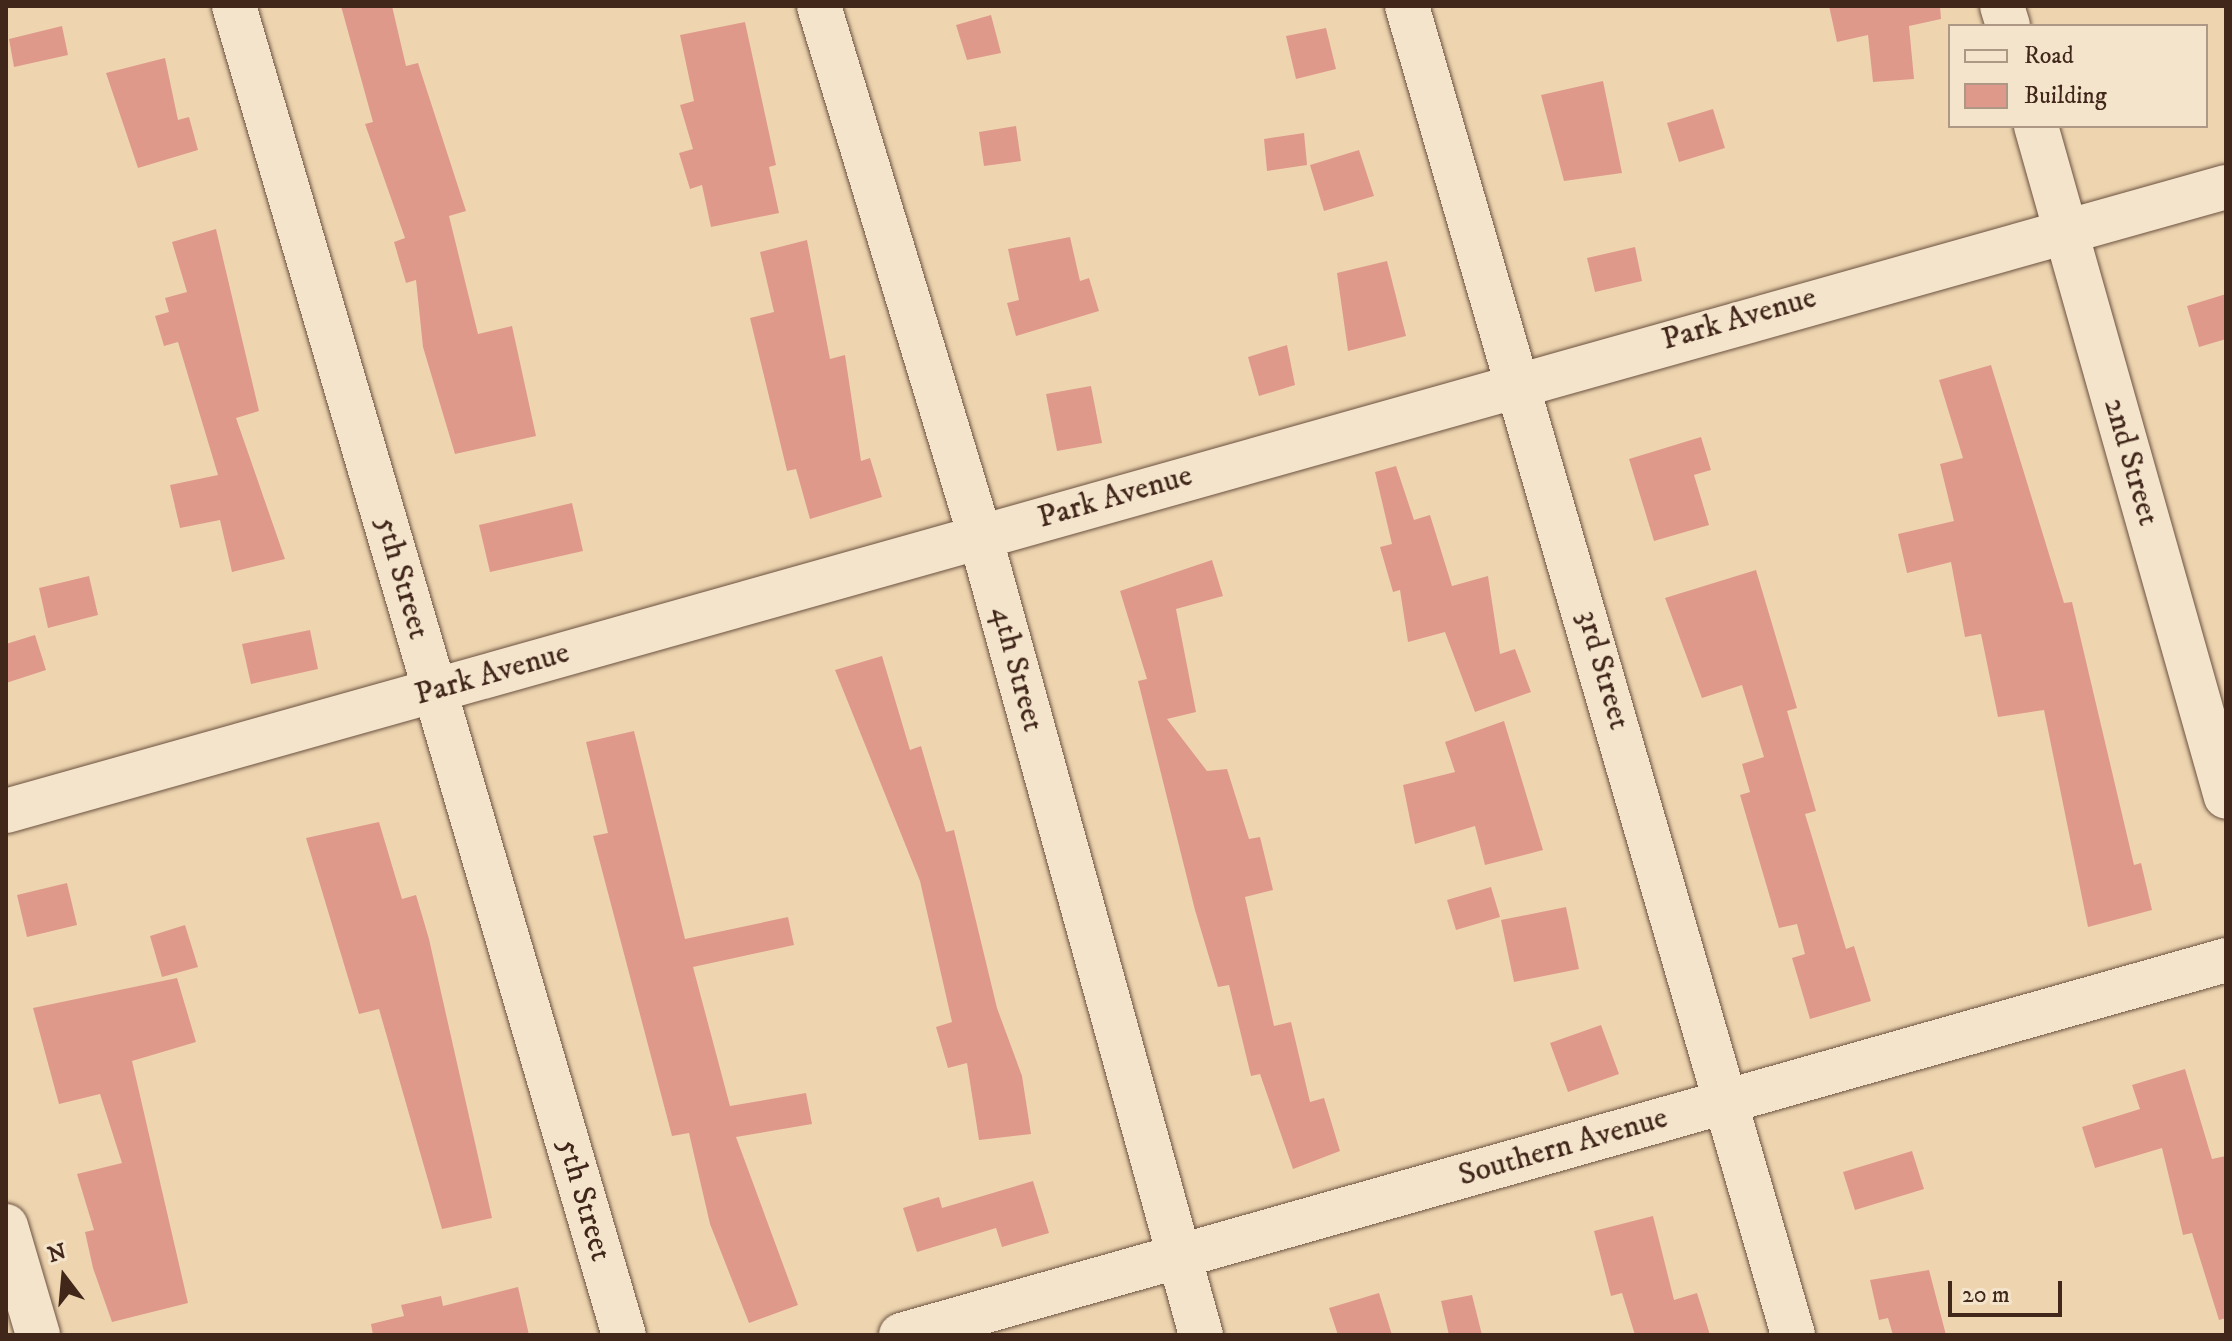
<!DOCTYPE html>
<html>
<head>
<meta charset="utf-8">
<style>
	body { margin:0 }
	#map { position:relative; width:2232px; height:1341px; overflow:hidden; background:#eed5b0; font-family:"IM FELL DW Pica",serif }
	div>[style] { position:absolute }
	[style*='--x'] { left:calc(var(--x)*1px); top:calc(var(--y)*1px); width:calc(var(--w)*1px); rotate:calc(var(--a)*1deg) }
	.building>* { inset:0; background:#df998b }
	.roads { filter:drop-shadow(0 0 2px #6c5240) drop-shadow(0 0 2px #6c5240) }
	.minor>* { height:44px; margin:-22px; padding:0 22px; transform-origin:22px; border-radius:22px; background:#f4e4cc }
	span { translate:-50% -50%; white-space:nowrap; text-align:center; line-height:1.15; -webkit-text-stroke:6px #f4e4cc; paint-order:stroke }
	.street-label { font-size:32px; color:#41261a }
	.frame { position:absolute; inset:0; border:8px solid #41261a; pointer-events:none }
	.legend { position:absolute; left:1948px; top:24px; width:260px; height:104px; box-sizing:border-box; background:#f4e4cc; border:2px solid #ac9885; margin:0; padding:10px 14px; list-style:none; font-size:24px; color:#41261a }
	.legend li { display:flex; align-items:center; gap:16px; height:40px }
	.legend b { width:40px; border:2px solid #ac9885 }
	.north { position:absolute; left:24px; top:1237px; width:80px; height:80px; -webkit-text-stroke:6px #f4e4cc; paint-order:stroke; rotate:344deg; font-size:22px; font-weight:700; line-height:32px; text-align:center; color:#41261a }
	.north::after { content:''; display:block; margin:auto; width:28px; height:36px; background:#41261a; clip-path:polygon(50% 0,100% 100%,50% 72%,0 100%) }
	.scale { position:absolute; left:1948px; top:1281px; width:114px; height:36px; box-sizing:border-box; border:4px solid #41261a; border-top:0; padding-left:10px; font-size:24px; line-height:28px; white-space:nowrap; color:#41261a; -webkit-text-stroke:6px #f4e4cc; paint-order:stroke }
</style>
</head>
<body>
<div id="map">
	<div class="building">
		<i style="clip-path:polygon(341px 6px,392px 6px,406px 66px,418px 63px,466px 211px,449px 216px,478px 334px,512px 326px,536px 436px,455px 454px,423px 347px,416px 280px,406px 283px,394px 242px,405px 238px,365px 124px,373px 122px)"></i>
		<i style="clip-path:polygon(1829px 6px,1940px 6px,1941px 19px,1909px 26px,1914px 79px,1873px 82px,1868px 35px,1837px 42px)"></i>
		<i style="clip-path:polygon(991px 15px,1001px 53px,967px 60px,956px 25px)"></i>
		<i style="clip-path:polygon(745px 22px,776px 165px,769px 167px,779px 213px,711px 227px,702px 185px,690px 189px,679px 153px,693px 149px,680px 105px,694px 101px,680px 35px)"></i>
		<i style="clip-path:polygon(62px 26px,68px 55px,14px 67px,9px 39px)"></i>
		<i style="clip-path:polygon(1326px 28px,1336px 69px,1296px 79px,1286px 36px)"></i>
		<i style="clip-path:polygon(165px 58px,178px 120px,189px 117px,198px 150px,138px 168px,106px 73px)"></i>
		<i style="clip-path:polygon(1603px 81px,1622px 173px,1564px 181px,1541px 95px)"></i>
		<i style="clip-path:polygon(1713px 109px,1725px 148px,1679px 162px,1667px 123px)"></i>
		<i style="clip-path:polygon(1016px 126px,1021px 161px,984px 166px,979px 132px)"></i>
		<i style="clip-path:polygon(1304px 133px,1307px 165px,1267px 171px,1264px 139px)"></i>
		<i style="clip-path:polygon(1359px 150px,1374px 196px,1324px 211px,1310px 165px)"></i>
		<i style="clip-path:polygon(216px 229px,259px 411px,236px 418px,285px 559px,232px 572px,220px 520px,180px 528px,170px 485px,218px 475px,178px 342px,164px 346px,155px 316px,169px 312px,165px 298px,187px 292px,172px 242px)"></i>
		<i style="clip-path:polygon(1070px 237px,1080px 281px,1089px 278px,1099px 311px,1016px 336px,1007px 303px,1019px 300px,1008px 249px)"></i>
		<i style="clip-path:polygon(807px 240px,830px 359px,845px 355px,861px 461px,870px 458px,882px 497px,810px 519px,796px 469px,787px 471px,750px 318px,774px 312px,760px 252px)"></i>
		<i style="clip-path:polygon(1635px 247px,1642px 281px,1595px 292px,1587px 258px)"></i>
		<i style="clip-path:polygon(1387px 261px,1406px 336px,1348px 351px,1337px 273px)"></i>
		<i style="clip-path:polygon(2226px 294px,2226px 339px,2199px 347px,2187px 306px)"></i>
		<i style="clip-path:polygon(1287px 345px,1295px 385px,1259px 396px,1248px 357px)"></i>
		<i style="clip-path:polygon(1991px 365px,2064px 603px,2072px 602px,2134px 865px,2141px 863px,2152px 910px,2088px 927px,2044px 710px,1998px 717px,1981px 634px,1965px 637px,1951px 562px,1907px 573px,1898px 534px,1954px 521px,1940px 464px,1963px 458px,1939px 380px)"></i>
		<i style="clip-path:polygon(1091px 386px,1102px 443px,1057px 451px,1046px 394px)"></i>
		<i style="clip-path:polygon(1701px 437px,1711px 470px,1694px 475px,1709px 525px,1654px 541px,1629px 459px)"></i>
		<i style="clip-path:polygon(1396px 466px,1414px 520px,1430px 515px,1452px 586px,1488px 576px,1500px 654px,1515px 649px,1531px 692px,1475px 712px,1445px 632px,1408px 642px,1400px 590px,1393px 592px,1380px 547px,1392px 544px,1375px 472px)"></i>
		<i style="clip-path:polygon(572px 503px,583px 551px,490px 572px,479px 525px)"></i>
		<i style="clip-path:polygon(1212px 560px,1223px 596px,1176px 609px,1196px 712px,1167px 719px,1207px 771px,1227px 769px,1249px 839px,1260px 837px,1273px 890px,1245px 897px,1274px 1026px,1291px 1022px,1310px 1102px,1324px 1098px,1340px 1151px,1293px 1169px,1260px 1074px,1251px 1076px,1229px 985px,1218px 987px,1195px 910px,1138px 681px,1147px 679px,1120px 591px)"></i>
		<i style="clip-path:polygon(1756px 570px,1797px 708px,1787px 711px,1816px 811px,1805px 814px,1846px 949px,1854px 946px,1871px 1001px,1810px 1019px,1792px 958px,1805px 954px,1797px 924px,1779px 928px,1740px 795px,1750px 792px,1742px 764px,1764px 757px,1742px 685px,1702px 698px,1665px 598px)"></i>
		<i style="clip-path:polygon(89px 576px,98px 615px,48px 628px,39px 588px)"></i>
		<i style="clip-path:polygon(310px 630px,318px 669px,251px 684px,242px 644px)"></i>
		<i style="clip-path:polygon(35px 635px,46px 670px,6px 683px,6px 644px)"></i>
		<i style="clip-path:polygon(882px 656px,910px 750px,921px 746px,946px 832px,954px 830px,997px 1008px,1022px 1076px,1031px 1134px,979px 1140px,967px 1063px,948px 1068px,936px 1027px,952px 1022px,920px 881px,835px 670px)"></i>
		<i style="clip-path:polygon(1504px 721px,1543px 850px,1485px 865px,1475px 826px,1415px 844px,1403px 785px,1455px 772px,1445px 742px)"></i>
		<i style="clip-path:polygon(634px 731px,685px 939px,788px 917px,794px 945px,693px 967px,730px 1106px,806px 1093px,812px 1124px,736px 1137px,798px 1305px,749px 1323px,710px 1224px,689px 1133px,672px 1136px,593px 836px,608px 833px,586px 742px)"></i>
		<i style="clip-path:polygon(379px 822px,402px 899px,416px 895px,429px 939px,492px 1218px,442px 1229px,379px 1009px,359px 1014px,306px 838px)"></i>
		<i style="clip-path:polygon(67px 883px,77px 925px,27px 937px,17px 895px)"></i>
		<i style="clip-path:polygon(1491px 887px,1500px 917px,1456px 930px,1447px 900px)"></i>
		<i style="clip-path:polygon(1566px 907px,1579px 969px,1514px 982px,1501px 920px)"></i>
		<i style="clip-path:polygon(185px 925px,198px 967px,162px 977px,150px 936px)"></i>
		<i style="clip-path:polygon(177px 978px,196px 1042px,132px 1061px,188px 1303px,112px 1322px,93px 1268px,85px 1232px,94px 1230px,77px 1174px,122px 1163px,100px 1094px,59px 1104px,33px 1008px)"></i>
		<i style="clip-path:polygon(1601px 1025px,1619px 1074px,1568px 1092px,1550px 1043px)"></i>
		<i style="clip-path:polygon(2185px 1069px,2212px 1159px,2226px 1156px,2226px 1318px,2219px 1320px,2192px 1233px,2183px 1235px,2162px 1148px,2095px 1168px,2082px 1127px,2140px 1109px,2132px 1085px)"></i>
		<i style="clip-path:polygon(1912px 1151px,1924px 1189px,1855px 1210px,1843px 1172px)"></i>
		<i style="clip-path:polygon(1033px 1181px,1049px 1233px,1002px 1247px,996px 1228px,917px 1252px,903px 1208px,939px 1197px,942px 1208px)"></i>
		<i style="clip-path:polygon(1653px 1216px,1674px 1300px,1697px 1293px,1710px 1335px,1635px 1335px,1622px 1293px,1611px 1296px,1594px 1231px)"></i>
		<i style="clip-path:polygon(1929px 1270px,1946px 1335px,1893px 1335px,1888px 1318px,1879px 1320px,1870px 1280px)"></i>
		<i style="clip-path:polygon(518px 1287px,529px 1335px,373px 1335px,371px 1324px,404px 1316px,401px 1305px,441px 1296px,443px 1306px)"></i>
		<i style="clip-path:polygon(1379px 1293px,1392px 1335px,1338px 1335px,1329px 1308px)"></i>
		<i style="clip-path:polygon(1472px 1295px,1482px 1335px,1449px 1335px,1441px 1301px)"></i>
	</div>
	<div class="roads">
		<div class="minor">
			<i style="--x:234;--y:6;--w:1385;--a:73.65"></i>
			<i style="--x:819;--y:6;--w:554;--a:73.1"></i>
			<i style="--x:980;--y:536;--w:829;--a:74.54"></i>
			<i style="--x:1407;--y:6;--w:1384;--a:73.8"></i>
			<i style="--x:2002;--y:6;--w:21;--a:73"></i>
			<i style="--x:2036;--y:126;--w:697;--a:74.19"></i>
			<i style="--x:6;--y:811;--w:2306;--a:-15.7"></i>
			<i style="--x:6;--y:1226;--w:114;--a:73.6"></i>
			<i style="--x:901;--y:1335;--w:1377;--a:-15.8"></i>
		</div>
	</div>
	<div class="street-label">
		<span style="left:1739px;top:319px;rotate:-16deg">Park Avenue</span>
		<span style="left:2131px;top:462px;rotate:74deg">2nd Street</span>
		<span style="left:1115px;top:497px;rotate:-16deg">Park Avenue</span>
		<span style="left:402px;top:578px;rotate:74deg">5th Street</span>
		<span style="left:1017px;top:669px;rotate:75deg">4th Street</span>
		<span style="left:1603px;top:670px;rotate:74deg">3rd Street</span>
		<span style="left:492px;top:674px;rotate:-16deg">Park Avenue</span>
		<span style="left:1563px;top:1147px;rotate:-16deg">Southern Avenue</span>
		<span style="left:584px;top:1200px;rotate:74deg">5th Street</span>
	</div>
	<div class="frame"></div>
	<ul class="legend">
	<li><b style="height:10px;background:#f4e4cc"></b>Road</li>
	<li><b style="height:22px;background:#df998b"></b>Building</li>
	</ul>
	<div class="north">N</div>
	<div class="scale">20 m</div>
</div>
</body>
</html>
